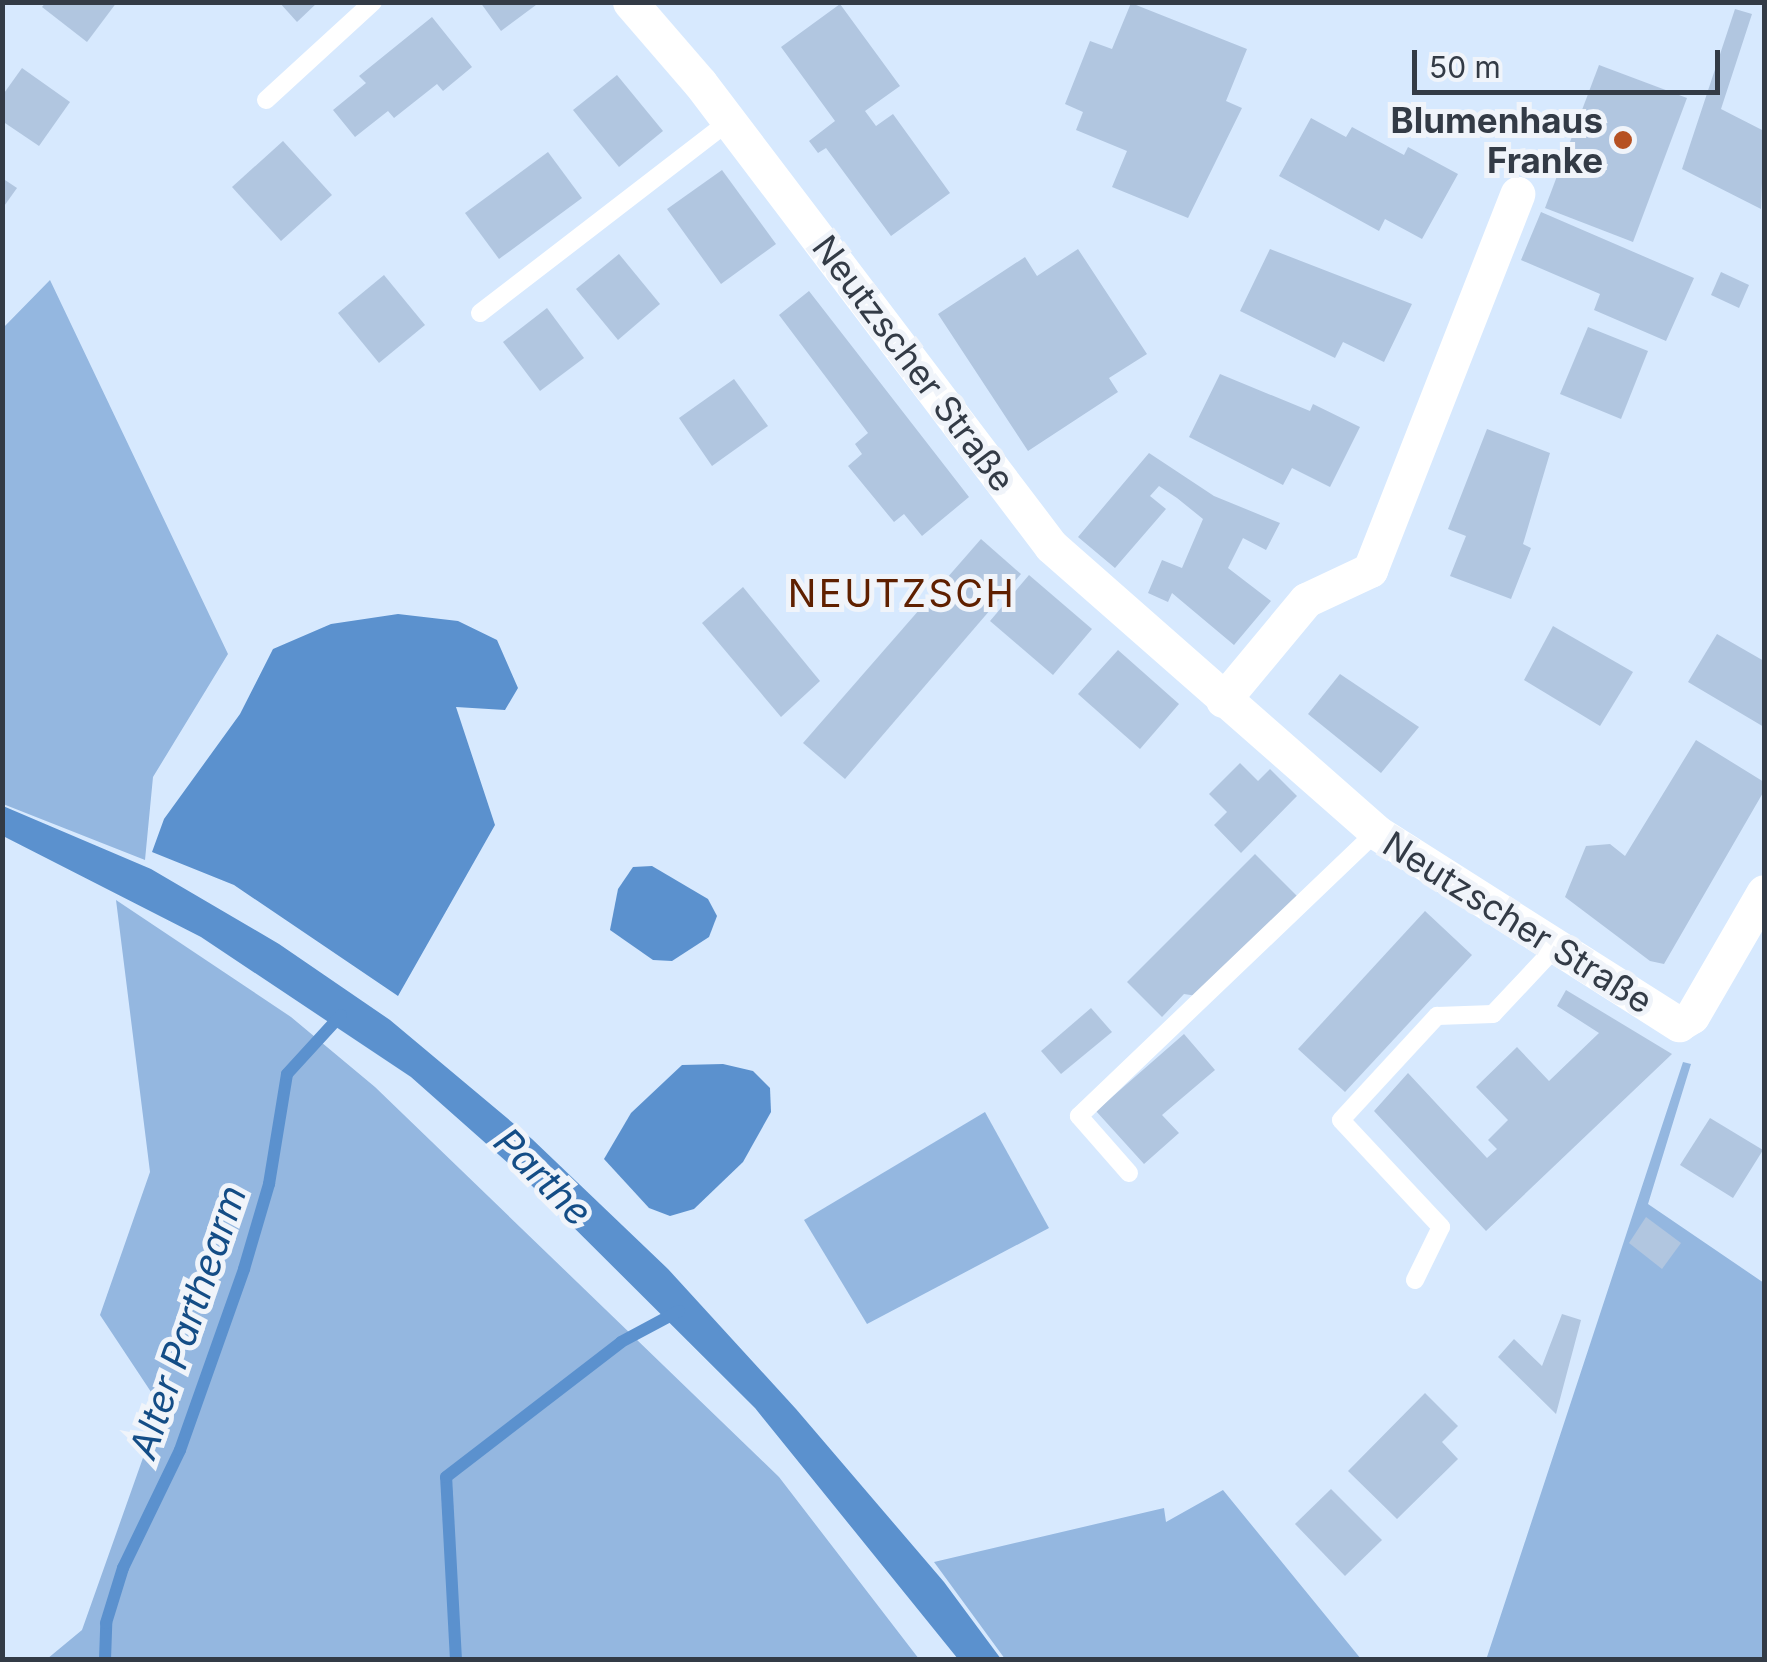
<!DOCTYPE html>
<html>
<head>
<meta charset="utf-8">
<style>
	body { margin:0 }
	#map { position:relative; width:1767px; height:1662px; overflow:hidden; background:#d7e9fe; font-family:Inter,sans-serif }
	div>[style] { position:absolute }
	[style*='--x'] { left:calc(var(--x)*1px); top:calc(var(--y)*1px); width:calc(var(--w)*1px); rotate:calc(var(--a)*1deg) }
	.green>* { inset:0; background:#94b7e0 }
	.water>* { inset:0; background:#5b91ce }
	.stream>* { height:12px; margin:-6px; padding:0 6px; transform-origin:6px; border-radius:6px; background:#5b91ce }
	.building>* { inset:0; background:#b1c6e0 }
	.lane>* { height:18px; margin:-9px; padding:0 9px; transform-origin:9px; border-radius:9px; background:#fff }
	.street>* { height:35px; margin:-17.5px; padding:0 17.5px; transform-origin:17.5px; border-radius:17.5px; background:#fff }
	.dots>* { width:28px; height:28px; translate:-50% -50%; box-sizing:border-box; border:5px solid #f0f4fa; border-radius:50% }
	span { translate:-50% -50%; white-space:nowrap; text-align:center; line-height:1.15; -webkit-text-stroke:10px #f0f4fa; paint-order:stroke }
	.poi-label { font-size:35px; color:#333b46; font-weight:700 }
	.right { translate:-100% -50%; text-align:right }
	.street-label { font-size:35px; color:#333b46 }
	.neighbourhood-label { font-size:38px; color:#5f2000; letter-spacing:2.5px }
	.water-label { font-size:38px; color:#144d86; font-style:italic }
	.frame { position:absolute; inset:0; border:5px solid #333b46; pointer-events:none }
	.scale { position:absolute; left:1412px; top:50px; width:308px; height:45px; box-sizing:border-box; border:5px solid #333b46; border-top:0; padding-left:12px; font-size:30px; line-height:35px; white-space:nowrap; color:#333b46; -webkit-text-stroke:8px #f0f4fa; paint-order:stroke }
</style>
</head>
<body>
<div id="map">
	<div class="green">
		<i style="clip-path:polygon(50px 280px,228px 654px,153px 777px,145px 860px,3px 804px,3px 328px)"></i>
		<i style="clip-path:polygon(116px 900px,291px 1017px,375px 1087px,779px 1477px,919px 1659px,47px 1659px,82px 1630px,161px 1407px,100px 1315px,150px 1172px)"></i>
		<i style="clip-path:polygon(1683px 1062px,1691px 1064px,1648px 1204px,1764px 1283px,1764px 1659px,1486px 1660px)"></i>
		<i style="clip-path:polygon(985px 1112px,1049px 1228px,867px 1324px,804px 1220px)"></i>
		<i style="clip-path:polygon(1223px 1490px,1361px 1659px,1005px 1659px,934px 1562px,1164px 1508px,1166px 1522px)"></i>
	</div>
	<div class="water">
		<i style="clip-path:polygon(398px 614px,458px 621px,497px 640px,518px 688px,505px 710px,456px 707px,495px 825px,398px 996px,234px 885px,152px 852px,164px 819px,240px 714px,273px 649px,331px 624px)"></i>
		<i style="clip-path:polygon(3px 806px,151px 869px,279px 944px,390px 1020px,532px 1139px,668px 1269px,796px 1409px,944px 1582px,1001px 1659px,958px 1659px,755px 1408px,516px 1170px,411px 1077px,201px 937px,3px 836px)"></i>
		<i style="clip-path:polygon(652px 866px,708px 899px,717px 916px,709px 937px,672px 961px,653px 960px,610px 930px,618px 889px,633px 867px)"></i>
		<i style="clip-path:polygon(723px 1064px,753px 1071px,770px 1088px,771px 1112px,743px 1162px,694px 1209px,670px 1216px,649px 1208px,604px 1159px,631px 1113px,682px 1065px)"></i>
	</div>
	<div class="stream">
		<i style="--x:105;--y:1660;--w:37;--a:-88"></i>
		<i style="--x:106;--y:1623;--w:58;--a:-72.8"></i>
		<i style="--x:123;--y:1568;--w:131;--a:-64.2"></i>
		<i style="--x:180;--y:1450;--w:192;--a:-70.5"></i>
		<i style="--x:244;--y:1269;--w:89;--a:-73.6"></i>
		<i style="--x:269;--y:1184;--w:111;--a:-80.7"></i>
		<i style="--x:287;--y:1074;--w:80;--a:-47.5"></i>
		<i style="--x:456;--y:1660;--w:183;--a:-93.1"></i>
		<i style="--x:446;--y:1477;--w:221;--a:-37.6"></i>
		<i style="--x:621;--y:1342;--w:66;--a:-28.1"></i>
	</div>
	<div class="building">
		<i style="clip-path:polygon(46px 2px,117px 2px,87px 42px,42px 7px)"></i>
		<i style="clip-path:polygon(279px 2px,318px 2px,297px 22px)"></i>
		<i style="clip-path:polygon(480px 2px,540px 2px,501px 31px)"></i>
		<i style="clip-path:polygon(1131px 3px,1247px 49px,1226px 101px,1242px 108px,1188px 218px,1112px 187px,1127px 151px,1076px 130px,1083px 112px,1065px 104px,1090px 41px,1112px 49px)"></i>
		<i style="clip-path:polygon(840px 4px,900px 86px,865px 111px,876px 126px,893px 114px,950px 193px,891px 236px,826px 148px,818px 153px,809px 141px,835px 121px,781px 47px)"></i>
		<i style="clip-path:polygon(1735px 9px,1752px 14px,1721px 109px,1764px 131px,1761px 209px,1682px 169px)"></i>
		<i style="clip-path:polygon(432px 17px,472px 67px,443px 91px,437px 84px,394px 118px,388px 111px,355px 137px,333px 110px,366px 83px,359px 76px)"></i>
		<i style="clip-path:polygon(1599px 65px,1687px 98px,1633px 242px,1545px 208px)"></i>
		<i style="clip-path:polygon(22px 68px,70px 102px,39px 146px,2px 121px,2px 96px)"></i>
		<i style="clip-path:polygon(617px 75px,663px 131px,619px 167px,573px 110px)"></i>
		<i style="clip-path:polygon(1311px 118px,1346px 137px,1352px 127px,1404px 155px,1408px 147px,1458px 174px,1422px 239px,1385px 219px,1379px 231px,1279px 176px)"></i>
		<i style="clip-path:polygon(283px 141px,332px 195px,281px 241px,232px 187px)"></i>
		<i style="clip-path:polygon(548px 152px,582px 198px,499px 259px,465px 213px)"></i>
		<i style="clip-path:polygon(722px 170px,776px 244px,721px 284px,667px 209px)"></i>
		<i style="clip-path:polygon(2px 178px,17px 188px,2px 209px)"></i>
		<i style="clip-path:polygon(1541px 212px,1694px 278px,1666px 341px,1594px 310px,1600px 294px,1521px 260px)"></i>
		<i style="clip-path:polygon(1078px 249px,1147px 354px,1109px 378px,1118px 392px,1028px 451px,938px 314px,1025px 257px,1037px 276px)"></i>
		<i style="clip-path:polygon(1270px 249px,1412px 304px,1384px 362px,1343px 342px,1335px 358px,1240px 311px)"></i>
		<i style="clip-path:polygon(619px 254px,660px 304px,618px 340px,576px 289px)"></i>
		<i style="clip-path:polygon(1721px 272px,1749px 285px,1739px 308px,1711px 295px)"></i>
		<i style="clip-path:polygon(384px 275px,425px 325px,379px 363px,338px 313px)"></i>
		<i style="clip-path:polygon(809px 291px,969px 497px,922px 536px,904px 514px,894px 522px,848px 466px,862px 454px,855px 444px,868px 433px,779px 315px)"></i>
		<i style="clip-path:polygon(547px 308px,584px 358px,540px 391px,503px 342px)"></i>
		<i style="clip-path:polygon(1588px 327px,1648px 351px,1621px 419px,1560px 394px)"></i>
		<i style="clip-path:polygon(1220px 374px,1310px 411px,1313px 404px,1360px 427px,1330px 487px,1292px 468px,1283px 485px,1189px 437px)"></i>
		<i style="clip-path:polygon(734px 379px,768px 426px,712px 466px,679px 418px)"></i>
		<i style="clip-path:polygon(1487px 429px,1550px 453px,1523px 544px,1531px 548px,1511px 599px,1450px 576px,1466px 536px,1448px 529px)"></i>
		<i style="clip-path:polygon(1149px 453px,1214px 496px,1280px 523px,1266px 550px,1243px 538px,1228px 568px,1271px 601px,1234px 645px,1172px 593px,1168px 602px,1148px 593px,1162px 560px,1182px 568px,1203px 519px,1177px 498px,1159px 486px,1150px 496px,1166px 509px,1115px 568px,1078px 537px)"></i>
		<i style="clip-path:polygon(981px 539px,1021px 574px,845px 779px,803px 743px)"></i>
		<i style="clip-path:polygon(1029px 575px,1092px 629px,1053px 675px,990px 621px)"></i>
		<i style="clip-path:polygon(743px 587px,820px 681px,781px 717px,702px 623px)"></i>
		<i style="clip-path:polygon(1553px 626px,1633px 672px,1600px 726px,1524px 680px)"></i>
		<i style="clip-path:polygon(1717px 634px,1764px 661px,1764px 727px,1688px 682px)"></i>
		<i style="clip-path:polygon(1118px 650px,1179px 704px,1140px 749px,1078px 694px)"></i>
		<i style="clip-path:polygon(1340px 674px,1419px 727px,1381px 773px,1308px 714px)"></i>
		<i style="clip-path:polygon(1696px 740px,1764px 782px,1764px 791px,1664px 964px,1650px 961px,1565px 897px,1586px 846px,1610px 844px,1625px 856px)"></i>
		<i style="clip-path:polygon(1240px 763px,1258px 781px,1270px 769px,1297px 796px,1241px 853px,1214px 825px,1227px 812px,1209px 794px)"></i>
		<i style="clip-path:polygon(1255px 854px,1297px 896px,1197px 996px,1184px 994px,1162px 1017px,1127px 982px)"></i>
		<i style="clip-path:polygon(1425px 911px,1472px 955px,1345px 1092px,1298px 1049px)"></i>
		<i style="clip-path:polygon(1566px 990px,1672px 1054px,1486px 1231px,1374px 1111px,1408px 1073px,1487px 1158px,1497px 1149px,1488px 1140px,1508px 1120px,1476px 1087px,1517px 1047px,1549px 1081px,1599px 1033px,1557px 1006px)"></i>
		<i style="clip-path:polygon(1091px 1008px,1112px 1032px,1061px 1074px,1041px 1051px)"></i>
		<i style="clip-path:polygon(1184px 1034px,1215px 1070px,1162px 1115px,1179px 1133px,1144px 1164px,1096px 1111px)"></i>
		<i style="clip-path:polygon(1710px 1118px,1763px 1150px,1733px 1198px,1680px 1165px)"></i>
		<i style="clip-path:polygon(1646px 1217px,1681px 1243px,1662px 1269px,1629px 1243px)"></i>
		<i style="clip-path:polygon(1562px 1314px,1581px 1320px,1556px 1414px,1498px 1357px,1514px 1339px,1542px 1366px)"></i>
		<i style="clip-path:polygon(1425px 1393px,1458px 1426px,1442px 1442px,1458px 1459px,1397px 1519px,1348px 1471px)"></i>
		<i style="clip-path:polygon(1331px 1489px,1382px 1540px,1345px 1576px,1295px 1524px)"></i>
	</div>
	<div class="lane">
		<i style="--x:266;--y:100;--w:145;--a:-42.5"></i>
		<i style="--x:480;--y:313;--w:314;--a:-37.6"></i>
		<i style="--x:1129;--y:1173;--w:76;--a:-131.3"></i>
		<i style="--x:1079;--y:1116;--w:411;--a:-43.7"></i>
		<i style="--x:1415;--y:1280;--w:59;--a:-63.9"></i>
		<i style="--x:1441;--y:1227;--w:146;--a:-133.1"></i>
		<i style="--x:1341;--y:1120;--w:142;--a:-47.3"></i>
		<i style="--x:1437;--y:1016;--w:56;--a:-2"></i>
		<i style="--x:1493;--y:1014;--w:92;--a:-46.8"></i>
	</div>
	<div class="street">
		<i style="--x:630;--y:2;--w:107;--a:49.2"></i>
		<i style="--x:700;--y:83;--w:581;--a:52.83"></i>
		<i style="--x:1051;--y:546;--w:433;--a:41.3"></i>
		<i style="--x:1376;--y:832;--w:359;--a:32.4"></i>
		<i style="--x:1679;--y:1024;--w:15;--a:-32"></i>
		<i style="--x:1692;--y:1016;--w:143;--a:-59.9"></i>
		<i style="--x:1223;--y:700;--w:130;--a:-50.3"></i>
		<i style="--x:1306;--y:600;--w:71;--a:-25.1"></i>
		<i style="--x:1370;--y:570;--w:404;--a:-68.6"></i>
	</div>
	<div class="dots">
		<i style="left:1623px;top:140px;background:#b65122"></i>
	</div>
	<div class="poi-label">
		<span class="right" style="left:1603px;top:140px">Blumenhaus<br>Franke</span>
	</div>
	<div class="street-label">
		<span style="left:914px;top:363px;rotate:53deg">Neutzscher Straße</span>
		<span style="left:1518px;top:922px;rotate:32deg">Neutzscher Straße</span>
	</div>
	<div class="neighbourhood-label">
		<span style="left:902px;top:594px">NEUTZSCH</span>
	</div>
	<div class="water-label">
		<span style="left:543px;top:1177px;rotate:45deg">Parthe</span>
		<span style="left:188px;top:1322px;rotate:-71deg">Alter Parthearm</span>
	</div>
	<div class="frame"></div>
	<div class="scale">50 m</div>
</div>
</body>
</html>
